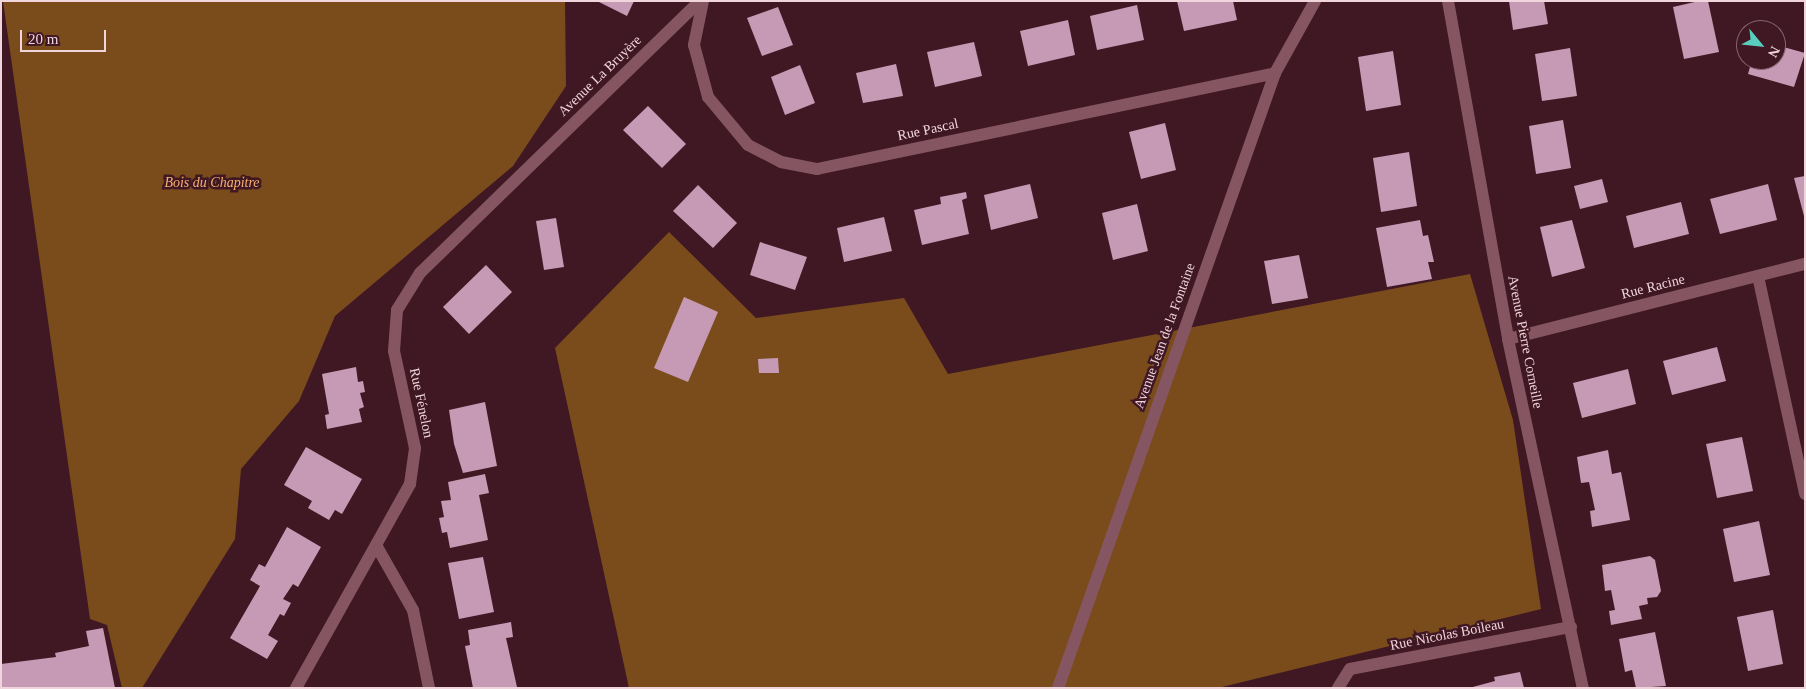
<!DOCTYPE html>
<html>
<head>
<meta charset="utf-8">
<style>
	body { margin:0 }
	#map { position:relative; width:1806px; height:689px; overflow:hidden; background:#3f1824; font-family:Georgia,serif }
	div>[style] { position:absolute }
	[style*='--x'] { left:calc(var(--x)*1px); top:calc(var(--y)*1px); width:calc(var(--w)*1px); rotate:calc(var(--a)*1deg) }
	.forest>* { inset:0; background:#7a4c1c }
	.building>* { inset:0; background:#c69ab4 }
	.minor>* { height:12px; margin:-6px; padding:0 6px; transform-origin:6px; border-radius:6px; background:#865562 }
	.tertiary>* { height:12px; margin:-6px; padding:0 6px; transform-origin:6px; border-radius:6px; background:#865562 }
	span { translate:-50% -50%; white-space:nowrap; text-align:center; line-height:1.15; -webkit-text-stroke:5px #3f1824; paint-order:stroke }
	.street-label { font-size:14px; color:#f1d5dc }
	.park-label { font-size:14px; color:#f8b06e; font-style:italic }
	.frame { position:absolute; inset:0; border:2px solid #f1d5dc; pointer-events:none }
	.north { position:absolute; left:1736px; top:20px; width:50px; height:50px; box-sizing:border-box; background:#3f1824; border:1px solid #86646e; border-radius:50%; rotate:118deg; font-size:14px; font-weight:700; line-height:20px; text-align:center; color:#f1d5dc }
	.north::after { content:''; display:block; margin:auto; width:18px; height:22px; background:#5acebd; clip-path:polygon(50% 0,100% 100%,50% 72%,0 100%) }
	.scale { position:absolute; left:20px; top:30px; width:86px; height:22px; box-sizing:border-box; border:2px solid #f1d5dc; border-top:0; padding-left:6px; font-size:15px; line-height:18px; white-space:nowrap; color:#f1d5dc; -webkit-text-stroke:4px #3f1824; paint-order:stroke }
</style>
</head>
<body>
<div id="map">
	<div class="forest">
		<i style="clip-path:polygon(3px 1px,565px 1px,566px 86px,513px 166px,335px 316px,299px 401px,241px 469px,235px 539px,142px 688px,122px 688px,107px 625px,90px 619px)"></i>
		<i style="clip-path:polygon(669px 232px,756px 318px,904px 298px,948px 374px,1470px 274px,1513px 420px,1541px 609px,1218px 688px,629px 688px,555px 348px)"></i>
	</div>
	<div class="building">
		<i style="clip-path:polygon(597px 1px,634px 1px,627px 16px)"></i>
		<i style="clip-path:polygon(1177px 1px,1233px 1px,1237px 20px,1184px 31px)"></i>
		<i style="clip-path:polygon(1509px 1px,1544px 1px,1548px 24px,1513px 30px)"></i>
		<i style="clip-path:polygon(1699px 1px,1708px 1px,1719px 52px,1684px 59px,1673px 7px)"></i>
		<i style="clip-path:polygon(1137px 5px,1144px 40px,1097px 50px,1090px 16px)"></i>
		<i style="clip-path:polygon(778px 7px,793px 45px,762px 56px,747px 18px)"></i>
		<i style="clip-path:polygon(1068px 20px,1075px 55px,1028px 66px,1020px 31px)"></i>
		<i style="clip-path:polygon(974px 42px,982px 76px,935px 87px,927px 52px)"></i>
		<i style="clip-path:polygon(1776px 45px,1805px 53px,1794px 87px,1748px 74px,1752px 60px,1776px 60px)"></i>
		<i style="clip-path:polygon(1570px 48px,1577px 96px,1542px 101px,1535px 54px)"></i>
		<i style="clip-path:polygon(1393px 51px,1401px 105px,1366px 111px,1358px 57px)"></i>
		<i style="clip-path:polygon(896px 64px,903px 96px,863px 103px,856px 73px)"></i>
		<i style="clip-path:polygon(800px 65px,815px 103px,785px 115px,771px 77px)"></i>
		<i style="clip-path:polygon(648px 106px,686px 144px,662px 168px,623px 130px)"></i>
		<i style="clip-path:polygon(1563px 120px,1571px 168px,1536px 174px,1529px 126px)"></i>
		<i style="clip-path:polygon(1165px 123px,1176px 170px,1141px 179px,1129px 132px)"></i>
		<i style="clip-path:polygon(1409px 152px,1417px 206px,1381px 212px,1373px 158px)"></i>
		<i style="clip-path:polygon(1805px 176px,1805px 216px,1804px 216px,1794px 178px)"></i>
		<i style="clip-path:polygon(1602px 179px,1608px 202px,1580px 209px,1574px 186px)"></i>
		<i style="clip-path:polygon(1030px 184px,1038px 218px,991px 230px,984px 195px)"></i>
		<i style="clip-path:polygon(1768px 184px,1777px 220px,1720px 234px,1710px 199px)"></i>
		<i style="clip-path:polygon(698px 185px,737px 223px,713px 248px,673px 211px)"></i>
		<i style="clip-path:polygon(966px 192px,967px 198px,962px 200px,969px 234px,922px 245px,914px 210px,941px 204px,940px 197px)"></i>
		<i style="clip-path:polygon(1681px 202px,1689px 234px,1634px 248px,1626px 216px)"></i>
		<i style="clip-path:polygon(1137px 204px,1148px 251px,1113px 260px,1102px 213px)"></i>
		<i style="clip-path:polygon(884px 217px,892px 251px,844px 262px,837px 228px)"></i>
		<i style="clip-path:polygon(556px 218px,564px 267px,544px 270px,536px 221px)"></i>
		<i style="clip-path:polygon(1420px 220px,1423px 236px,1428px 235px,1434px 262px,1428px 262px,1432px 279px,1387px 287px,1376px 228px)"></i>
		<i style="clip-path:polygon(1572px 220px,1585px 268px,1552px 277px,1540px 227px)"></i>
		<i style="clip-path:polygon(760px 242px,807px 257px,795px 290px,750px 275px)"></i>
		<i style="clip-path:polygon(1299px 255px,1308px 298px,1272px 304px,1264px 261px)"></i>
		<i style="clip-path:polygon(486px 265px,512px 292px,469px 334px,443px 307px)"></i>
		<i style="clip-path:polygon(684px 297px,718px 312px,688px 382px,654px 368px)"></i>
		<i style="clip-path:polygon(1717px 347px,1726px 381px,1672px 395px,1663px 361px)"></i>
		<i style="clip-path:polygon(778px 358px,779px 373px,759px 373px,758px 359px)"></i>
		<i style="clip-path:polygon(356px 367px,358px 382px,363px 381px,365px 392px,360px 393px,364px 407px,359px 409px,362px 422px,327px 429px,325px 415px,329px 414px,322px 374px)"></i>
		<i style="clip-path:polygon(1628px 369px,1636px 404px,1582px 418px,1573px 383px)"></i>
		<i style="clip-path:polygon(485px 402px,497px 466px,463px 473px,454px 444px,449px 410px)"></i>
		<i style="clip-path:polygon(1742px 437px,1753px 491px,1717px 498px,1706px 444px)"></i>
		<i style="clip-path:polygon(306px 447px,362px 479px,342px 514px,335px 510px,329px 520px,308px 508px,312px 501px,284px 485px)"></i>
		<i style="clip-path:polygon(1608px 450px,1612px 474px,1621px 472px,1630px 520px,1592px 527px,1590px 511px,1595px 510px,1589px 482px,1581px 483px,1577px 457px)"></i>
		<i style="clip-path:polygon(485px 474px,489px 493px,479px 495px,488px 540px,450px 548px,447px 532px,442px 533px,439px 518px,444px 517px,441px 501px,451px 500px,448px 482px)"></i>
		<i style="clip-path:polygon(1759px 521px,1770px 575px,1734px 582px,1723px 529px)"></i>
		<i style="clip-path:polygon(287px 527px,321px 547px,298px 587px,293px 584px,283px 599px,291px 603px,284px 616px,280px 614px,268px 635px,278px 641px,267px 659px,230px 638px,260px 586px,250px 580px,259px 564px,265px 567px)"></i>
		<i style="clip-path:polygon(1650px 556px,1655px 560px,1661px 591px,1657px 597px,1647px 598px,1648px 604px,1639px 606px,1642px 619px,1611px 625px,1609px 611px,1615px 610px,1611px 590px,1605px 591px,1602px 565px)"></i>
		<i style="clip-path:polygon(483px 557px,494px 612px,459px 619px,448px 563px)"></i>
		<i style="clip-path:polygon(1773px 610px,1783px 664px,1748px 671px,1737px 617px)"></i>
		<i style="clip-path:polygon(511px 622px,513px 637px,506px 638px,517px 687px,473px 688px,465px 646px,470px 645px,468px 630px)"></i>
		<i style="clip-path:polygon(103px 628px,115px 688px,1px 688px,1px 664px,56px 657px,55px 653px,89px 646px,86px 631px)"></i>
		<i style="clip-path:polygon(1655px 632px,1666px 686px,1636px 688px,1632px 670px,1625px 672px,1619px 639px)"></i>
		<i style="clip-path:polygon(1520px 672px,1524px 688px,1469px 688px,1495px 681px,1494px 677px)"></i>
	</div>
	<div class="minor">
		<i style="--x:703;--y:1;--w:45;--a:101.6"></i>
		<i style="--x:694;--y:45;--w:54;--a:74.9"></i>
		<i style="--x:708;--y:97;--w:62;--a:50.2"></i>
		<i style="--x:748;--y:145;--w:37;--a:27"></i>
		<i style="--x:781;--y:162;--w:37;--a:11"></i>
		<i style="--x:817;--y:169;--w:468;--a:-11.8"></i>
		<i style="--x:1448;--y:1;--w:343;--a:79.9"></i>
		<i style="--x:1508;--y:339;--w:357;--a:77.9"></i>
		<i style="--x:1758;--y:276;--w:223;--a:77.8"></i>
		<i style="--x:1508;--y:339;--w:306;--a:-14.2"></i>
		<i style="--x:296;--y:688;--w:234;--a:-60.8"></i>
		<i style="--x:410;--y:484;--w:36;--a:-82"></i>
		<i style="--x:415;--y:448;--w:99;--a:-102.2"></i>
		<i style="--x:394;--y:351;--w:41;--a:-85.8"></i>
		<i style="--x:397;--y:310;--w:44;--a:-58.1"></i>
		<i style="--x:420;--y:273;--w:390;--a:-44.2"></i>
		<i style="--x:1058;--y:688;--w:652;--a:-70.56"></i>
		<i style="--x:1275;--y:73;--w:82;--a:-60.9"></i>
		<i style="--x:1338;--y:688;--w:22;--a:-58"></i>
		<i style="--x:1350;--y:669;--w:225;--a:-10.8"></i>
	</div>
	<div class="tertiary">
		<i style="--x:376;--y:545;--w:75;--a:60.4"></i>
		<i style="--x:413;--y:610;--w:80;--a:78.4"></i>
	</div>
	<div class="street-label">
		<span style="left:600px;top:76px;rotate:-44deg">Avenue La Bruyère</span>
		<span style="left:928px;top:130px;rotate:-12deg">Rue Pascal</span>
		<span style="left:1653px;top:287px;rotate:-14deg">Rue Racine</span>
		<span style="left:1165px;top:336px;rotate:-70deg">Avenue Jean de la Fontaine</span>
		<span style="left:1525px;top:342px;rotate:79deg">Avenue Pierre Corneille</span>
		<span style="left:421px;top:403px;rotate:78deg">Rue Fénelon</span>
		<span style="left:1447px;top:635px;rotate:-11deg">Rue Nicolas Boileau</span>
	</div>
	<div class="park-label">
		<span style="left:212px;top:183px">Bois du Chapitre</span>
	</div>
	<div class="frame"></div>
	<div class="north">N</div>
	<div class="scale">20 m</div>
</div>
</body>
</html>
